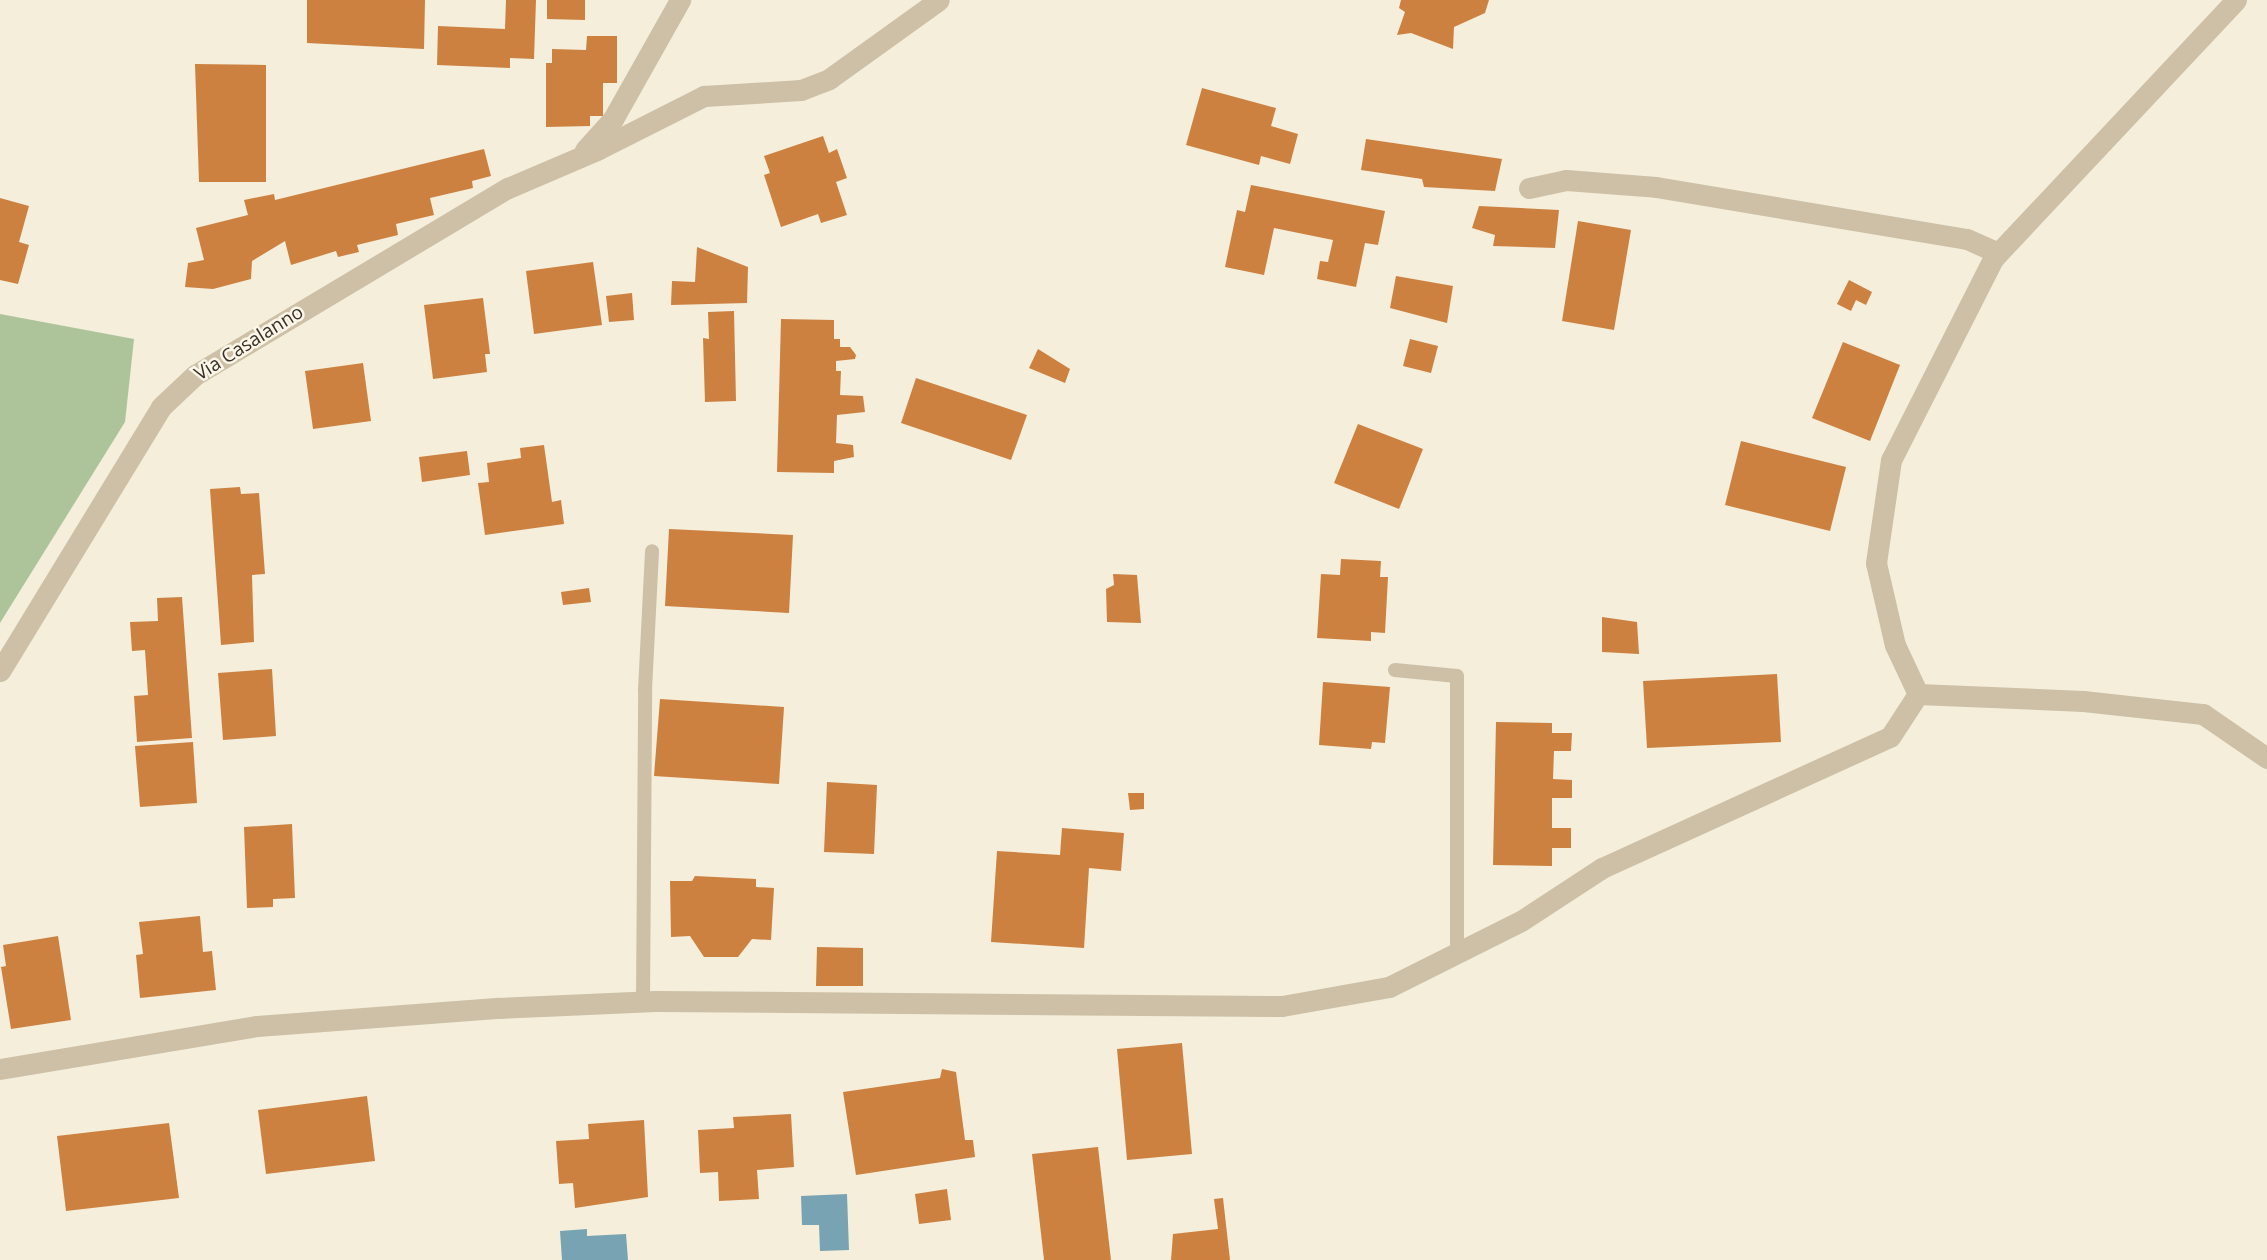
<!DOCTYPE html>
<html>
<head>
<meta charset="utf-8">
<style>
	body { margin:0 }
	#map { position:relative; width:2267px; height:1260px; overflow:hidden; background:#f4eedb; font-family:"Open Sans",sans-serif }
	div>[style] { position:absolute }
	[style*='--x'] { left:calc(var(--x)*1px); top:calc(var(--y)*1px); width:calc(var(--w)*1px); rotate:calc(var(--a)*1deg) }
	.green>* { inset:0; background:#adc49a }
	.water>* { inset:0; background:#78a3b2 }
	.building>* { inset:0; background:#cd8140 }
	.lane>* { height:14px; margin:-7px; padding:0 7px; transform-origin:7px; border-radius:7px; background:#cdc0a6 }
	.street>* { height:21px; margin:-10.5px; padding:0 10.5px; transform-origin:10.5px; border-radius:10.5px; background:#cdc0a6 }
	span { translate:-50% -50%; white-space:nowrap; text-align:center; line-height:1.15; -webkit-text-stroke:5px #fbf6e8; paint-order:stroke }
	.street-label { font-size:19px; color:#383128 }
</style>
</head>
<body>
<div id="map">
	<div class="green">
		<i style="clip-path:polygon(0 314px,134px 339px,125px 422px,0 623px)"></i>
	</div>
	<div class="water">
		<i style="clip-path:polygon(847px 1194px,849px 1250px,820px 1251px,819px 1225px,802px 1225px,801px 1196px)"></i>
		<i style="clip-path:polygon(587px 1229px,587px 1236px,626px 1234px,628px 1260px,562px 1260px,560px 1231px)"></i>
	</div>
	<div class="building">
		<i style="clip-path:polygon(307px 0,425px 0,424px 49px,307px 43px)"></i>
		<i style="clip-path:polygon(506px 0,536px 0,534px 59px,510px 58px,510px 68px,437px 65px,438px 26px,505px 29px)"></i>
		<i style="clip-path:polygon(547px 0,585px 0,585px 20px,547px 19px)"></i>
		<i style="clip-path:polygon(1401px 0,1489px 0,1485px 13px,1454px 27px,1453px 49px,1411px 33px,1397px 35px,1405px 12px,1399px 8px)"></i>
		<i style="clip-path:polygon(587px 36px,617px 36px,617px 83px,603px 83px,603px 116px,590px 116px,590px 126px,546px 127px,546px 63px,552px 63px,552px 49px,586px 50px)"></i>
		<i style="clip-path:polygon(195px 64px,266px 65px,266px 182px,199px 182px)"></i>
		<i style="clip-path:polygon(1202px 88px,1276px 108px,1271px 126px,1298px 134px,1290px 164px,1261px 156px,1259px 165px,1186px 145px)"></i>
		<i style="clip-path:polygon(823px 136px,829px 153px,837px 149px,847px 178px,836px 182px,847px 215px,821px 223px,818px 214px,781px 227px,764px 175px,770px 173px,764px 156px)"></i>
		<i style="clip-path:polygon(1366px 139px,1502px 159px,1495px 191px,1424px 187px,1422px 179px,1361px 170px)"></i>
		<i style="clip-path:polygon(484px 149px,491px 176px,472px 181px,473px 188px,430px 198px,434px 215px,396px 224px,398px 235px,357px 245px,359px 252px,338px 257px,336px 251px,291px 265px,285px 241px,252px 261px,251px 279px,213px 289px,185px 287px,188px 263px,204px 260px,196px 228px,248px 215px,244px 200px,274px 194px,275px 200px)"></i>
		<i style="clip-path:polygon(1251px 185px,1385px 211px,1378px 245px,1365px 243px,1356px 287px,1317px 279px,1320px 261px,1328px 262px,1333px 240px,1274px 228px,1264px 275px,1225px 267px,1237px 210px,1245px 212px)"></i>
		<i style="clip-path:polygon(0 198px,29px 206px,19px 242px,29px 245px,18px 284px,0 280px)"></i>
		<i style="clip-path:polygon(1479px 206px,1559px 210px,1555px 248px,1493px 246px,1495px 235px,1472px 228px)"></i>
		<i style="clip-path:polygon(1578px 221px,1631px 230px,1614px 330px,1562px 321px)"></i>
		<i style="clip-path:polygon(697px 247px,748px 267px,747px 303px,671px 305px,672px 281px,695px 282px)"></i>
		<i style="clip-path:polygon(593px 262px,602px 325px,534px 334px,526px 271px)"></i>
		<i style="clip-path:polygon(1396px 276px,1453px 286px,1447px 323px,1390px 308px)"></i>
		<i style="clip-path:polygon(1849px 280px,1872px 292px,1866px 305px,1856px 300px,1851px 311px,1837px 304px)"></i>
		<i style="clip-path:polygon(632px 293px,634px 320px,609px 322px,606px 296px)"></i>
		<i style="clip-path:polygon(483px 298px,490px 354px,485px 354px,487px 372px,433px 379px,424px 305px)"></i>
		<i style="clip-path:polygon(734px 311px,736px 401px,705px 402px,703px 338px,709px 339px,708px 312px)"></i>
		<i style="clip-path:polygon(781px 319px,834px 320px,834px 339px,840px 339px,840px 347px,850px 347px,856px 355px,855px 359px,836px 361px,836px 371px,841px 371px,840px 395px,863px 396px,865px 412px,837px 415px,836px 443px,853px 445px,854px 457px,834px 461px,834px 473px,777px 472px)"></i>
		<i style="clip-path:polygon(1410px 339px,1438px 346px,1431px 373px,1403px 366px)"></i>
		<i style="clip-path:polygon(1843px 342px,1900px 365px,1870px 441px,1812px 418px)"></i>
		<i style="clip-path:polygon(1038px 349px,1070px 369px,1065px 383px,1029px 368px)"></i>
		<i style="clip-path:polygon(363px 363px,371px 421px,313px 429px,305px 371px)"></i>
		<i style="clip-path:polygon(916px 378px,1027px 415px,1011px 460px,901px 423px)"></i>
		<i style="clip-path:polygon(1358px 424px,1423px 449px,1399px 509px,1334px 483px)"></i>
		<i style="clip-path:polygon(1741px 441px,1846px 467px,1830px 531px,1725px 505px)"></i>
		<i style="clip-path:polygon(544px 445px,552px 502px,561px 500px,564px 524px,485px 535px,478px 483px,489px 482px,487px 463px,521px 458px,520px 448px)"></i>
		<i style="clip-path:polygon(467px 451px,470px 475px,422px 482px,419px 457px)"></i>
		<i style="clip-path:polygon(240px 487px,241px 494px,259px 493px,265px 574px,252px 575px,254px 642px,221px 645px,210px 489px)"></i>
		<i style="clip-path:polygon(669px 529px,793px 535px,789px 613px,665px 606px)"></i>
		<i style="clip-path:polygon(1341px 559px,1381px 561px,1380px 577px,1388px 577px,1385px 633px,1371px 632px,1371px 641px,1317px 638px,1321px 574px,1340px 575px)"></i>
		<i style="clip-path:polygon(1113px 574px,1137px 575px,1141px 623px,1107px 622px,1106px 589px,1114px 585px)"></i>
		<i style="clip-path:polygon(589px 588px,591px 602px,563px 605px,561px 592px)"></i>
		<i style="clip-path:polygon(182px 597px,192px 738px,137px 742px,134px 696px,148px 695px,145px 650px,132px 651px,130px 622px,158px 621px,157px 598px)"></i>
		<i style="clip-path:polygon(1602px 617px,1637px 622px,1639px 654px,1602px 652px)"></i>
		<i style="clip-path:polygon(272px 669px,276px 736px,223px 740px,218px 673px)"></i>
		<i style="clip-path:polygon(1777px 674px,1781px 742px,1647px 748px,1643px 681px)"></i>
		<i style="clip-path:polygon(1323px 682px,1390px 687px,1385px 743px,1372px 742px,1371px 749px,1319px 745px)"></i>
		<i style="clip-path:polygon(660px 699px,784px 707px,779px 784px,654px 776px)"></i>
		<i style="clip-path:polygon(1496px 722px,1552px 723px,1552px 733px,1572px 733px,1571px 751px,1554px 751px,1553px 779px,1572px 780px,1572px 798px,1552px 798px,1552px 828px,1571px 828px,1571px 848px,1552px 848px,1552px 866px,1493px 865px)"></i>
		<i style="clip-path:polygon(193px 742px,197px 803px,140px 807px,135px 746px)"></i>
		<i style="clip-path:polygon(827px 782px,877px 785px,874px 854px,824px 852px)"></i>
		<i style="clip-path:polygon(1128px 793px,1144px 793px,1144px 809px,1130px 810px)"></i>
		<i style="clip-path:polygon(292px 824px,295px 898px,273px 899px,273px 907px,247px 908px,244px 827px)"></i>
		<i style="clip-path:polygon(1062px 828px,1124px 833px,1121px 871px,1089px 868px,1084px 948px,991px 942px,997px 851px,1060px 855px)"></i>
		<i style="clip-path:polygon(695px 876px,756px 879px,756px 887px,774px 888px,771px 940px,752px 939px,738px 957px,704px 957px,690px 936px,671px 937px,670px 881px,692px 881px)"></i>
		<i style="clip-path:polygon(200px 916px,203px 952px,212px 951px,216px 990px,140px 998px,136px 955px,143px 954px,139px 922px)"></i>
		<i style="clip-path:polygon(58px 936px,71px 1020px,11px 1029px,1px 967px,6px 966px,3px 945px)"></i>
		<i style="clip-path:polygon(817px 947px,863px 948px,863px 986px,816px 986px)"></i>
		<i style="clip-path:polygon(1182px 1043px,1192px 1154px,1127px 1160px,1117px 1049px)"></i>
		<i style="clip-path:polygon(942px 1069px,956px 1072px,965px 1140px,973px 1140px,975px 1157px,856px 1175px,843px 1092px,940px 1078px)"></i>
		<i style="clip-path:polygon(367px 1096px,375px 1161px,266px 1174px,258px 1110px)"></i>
		<i style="clip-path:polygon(791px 1114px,794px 1167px,757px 1170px,759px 1199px,719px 1201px,718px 1172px,700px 1173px,698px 1130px,734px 1128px,733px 1117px)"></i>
		<i style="clip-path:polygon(644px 1120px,648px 1197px,575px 1208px,573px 1183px,559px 1184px,556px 1141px,589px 1139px,588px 1124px)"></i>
		<i style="clip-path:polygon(169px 1123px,179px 1198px,66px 1211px,57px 1136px)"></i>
		<i style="clip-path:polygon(1098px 1147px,1111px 1260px,1044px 1260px,1032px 1154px)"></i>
		<i style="clip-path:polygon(947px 1189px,951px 1220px,919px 1224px,915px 1194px)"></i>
		<i style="clip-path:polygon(1223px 1198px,1230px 1260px,1171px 1260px,1173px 1234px,1218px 1229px,1214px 1199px)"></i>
	</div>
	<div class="lane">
		<i style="--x:1395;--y:670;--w:62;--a:5.5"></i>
		<i style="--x:1457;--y:676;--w:279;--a:90"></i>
		<i style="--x:643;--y:1002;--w:312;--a:-89.6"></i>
		<i style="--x:645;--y:690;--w:139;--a:-87.1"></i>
	</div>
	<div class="street">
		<i style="--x:2236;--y:0;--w:355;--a:133.2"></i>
		<i style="--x:1993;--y:259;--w:225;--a:116.9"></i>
		<i style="--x:1891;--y:460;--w:104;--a:98.3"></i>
		<i style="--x:1876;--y:563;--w:84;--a:77"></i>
		<i style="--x:1895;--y:645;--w:54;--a:64.9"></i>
		<i style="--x:1918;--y:694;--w:165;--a:2.4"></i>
		<i style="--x:2083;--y:701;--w:121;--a:6.2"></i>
		<i style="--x:2203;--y:714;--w:78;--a:34.5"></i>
		<i style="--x:585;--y:150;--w:42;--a:-47.9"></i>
		<i style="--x:613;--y:119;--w:137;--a:-60.6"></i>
		<i style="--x:1529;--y:188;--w:38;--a:-12"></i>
		<i style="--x:1566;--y:180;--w:90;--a:4.4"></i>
		<i style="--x:1656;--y:187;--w:315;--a:9.5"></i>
		<i style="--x:1967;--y:239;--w:34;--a:24"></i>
		<i style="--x:0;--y:671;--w:309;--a:-58.6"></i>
		<i style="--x:161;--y:407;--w:47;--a:-43.3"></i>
		<i style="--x:195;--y:375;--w:365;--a:-30.9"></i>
		<i style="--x:508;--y:188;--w:97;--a:-23.1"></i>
		<i style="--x:597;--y:150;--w:120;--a:-26.8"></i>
		<i style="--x:704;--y:96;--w:97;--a:-3.5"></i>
		<i style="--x:801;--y:90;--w:30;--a:-21"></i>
		<i style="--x:829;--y:79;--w:135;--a:-35.7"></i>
		<i style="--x:0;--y:1069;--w:261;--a:-9.5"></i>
		<i style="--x:257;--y:1026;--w:243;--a:-4.3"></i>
		<i style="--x:499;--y:1008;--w:156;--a:-2.6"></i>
		<i style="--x:655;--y:1001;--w:627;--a:0.46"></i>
		<i style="--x:1282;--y:1006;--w:109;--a:-10.1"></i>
		<i style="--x:1389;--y:987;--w:148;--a:-26.6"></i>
		<i style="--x:1521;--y:921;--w:97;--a:-33.2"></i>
		<i style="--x:1602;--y:868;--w:316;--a:-24.5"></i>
		<i style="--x:1890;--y:737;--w:51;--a:-56.9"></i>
	</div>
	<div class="street-label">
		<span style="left:249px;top:343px;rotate:-32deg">Via Casalanno</span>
	</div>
</div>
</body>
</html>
